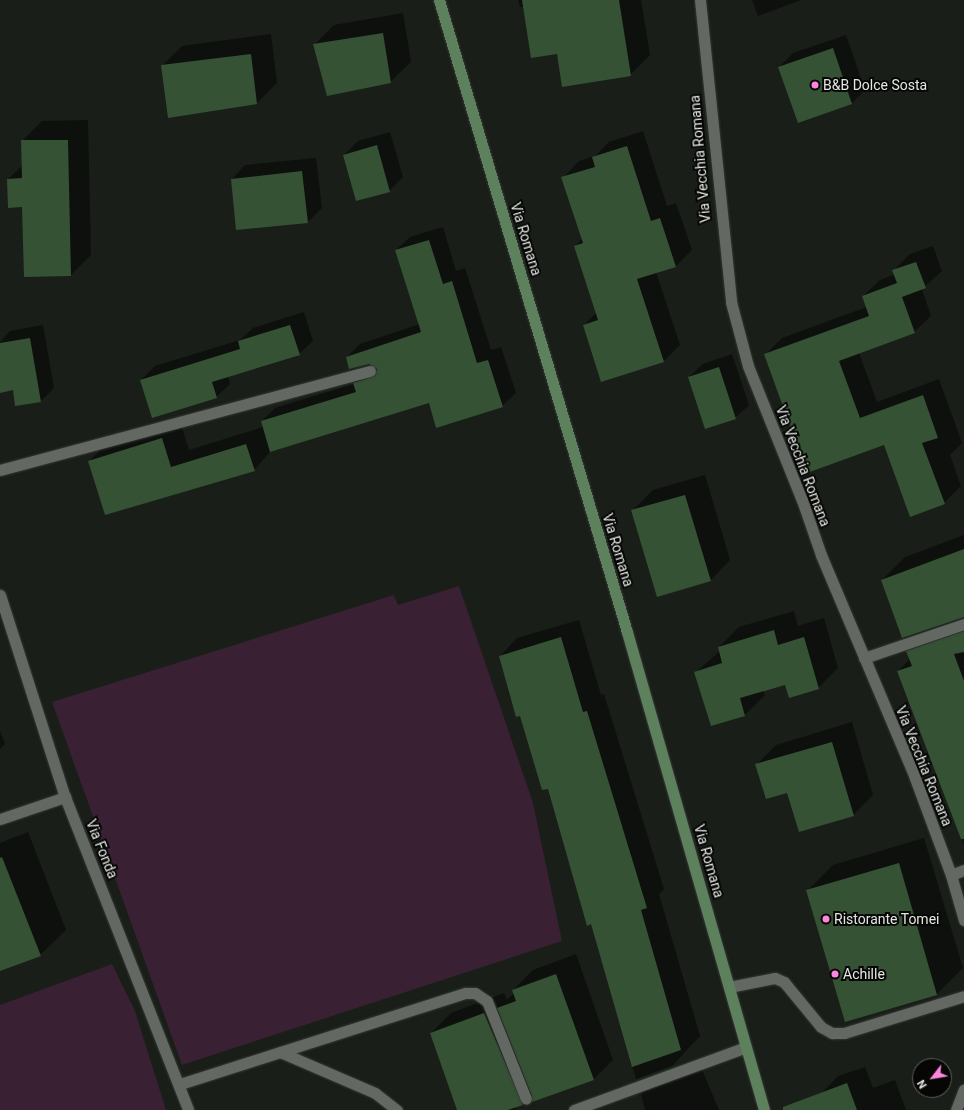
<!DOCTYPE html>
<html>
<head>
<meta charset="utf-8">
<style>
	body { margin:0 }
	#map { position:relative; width:964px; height:1110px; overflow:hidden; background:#191e18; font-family:Roboto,sans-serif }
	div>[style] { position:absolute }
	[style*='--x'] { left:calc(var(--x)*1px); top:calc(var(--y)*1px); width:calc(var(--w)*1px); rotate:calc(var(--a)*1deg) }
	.green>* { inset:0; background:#392032 }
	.shadow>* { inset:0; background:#0007 }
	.building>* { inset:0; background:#365235 }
	.roads { filter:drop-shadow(0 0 1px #363935) drop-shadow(0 0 1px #363935) }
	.service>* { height:11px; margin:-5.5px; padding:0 5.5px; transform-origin:5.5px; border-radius:5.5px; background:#636962 }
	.minor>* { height:11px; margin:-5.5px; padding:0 5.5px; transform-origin:5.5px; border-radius:5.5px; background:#636962 }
	.secondary>* { height:11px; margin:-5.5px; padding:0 5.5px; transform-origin:5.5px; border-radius:5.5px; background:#5e815d }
	.dots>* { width:11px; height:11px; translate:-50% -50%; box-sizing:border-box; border:2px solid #060705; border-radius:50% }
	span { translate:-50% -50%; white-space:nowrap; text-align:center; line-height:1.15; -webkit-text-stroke:4px #060705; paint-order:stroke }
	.poi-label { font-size:14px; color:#e3e6e2 }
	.left { translate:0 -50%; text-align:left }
	.street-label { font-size:14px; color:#e3e6e2 }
	.north { position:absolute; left:912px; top:1058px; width:40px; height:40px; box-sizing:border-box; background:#060705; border:1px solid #5e605d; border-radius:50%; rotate:239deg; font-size:11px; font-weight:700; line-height:16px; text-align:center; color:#e3e6e2 }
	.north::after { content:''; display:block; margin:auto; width:14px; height:18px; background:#fe85df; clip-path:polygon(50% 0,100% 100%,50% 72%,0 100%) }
</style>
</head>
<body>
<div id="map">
	<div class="green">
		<i style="clip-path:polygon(459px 586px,533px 803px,562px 941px,182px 1065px,52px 702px,394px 595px,398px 605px)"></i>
		<i style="clip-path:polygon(112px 964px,135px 1011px,166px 1110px,0 1110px,0 1005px)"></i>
	</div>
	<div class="shadow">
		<i style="clip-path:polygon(518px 0,641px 0,650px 55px,630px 75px,558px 53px,524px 7px,520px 7px)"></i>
		<i style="clip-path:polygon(752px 0,801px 0,758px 16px)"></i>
		<i style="clip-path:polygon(403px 13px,411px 62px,390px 82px,314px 45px,334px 25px)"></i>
		<i style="clip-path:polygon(271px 34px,277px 83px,257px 103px,169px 116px,162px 66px,182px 46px)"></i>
		<i style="clip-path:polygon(846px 35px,865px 90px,852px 103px,779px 67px,793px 53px)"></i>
		<i style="clip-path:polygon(88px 120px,91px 255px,71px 275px,23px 206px,8px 179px,23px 165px,22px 141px,42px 121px)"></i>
		<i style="clip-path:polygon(643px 131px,667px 206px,676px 203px,692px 250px,676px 266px,656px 272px,680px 345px,664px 361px,584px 325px,597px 312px,575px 246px,582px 239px,563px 178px,579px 161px,595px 156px,609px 142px)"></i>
		<i style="clip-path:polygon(390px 132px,403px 177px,389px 191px,344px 155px,358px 141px)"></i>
		<i style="clip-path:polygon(316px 158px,322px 208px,308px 222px,237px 229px,232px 179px,245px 165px)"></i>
		<i style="clip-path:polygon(443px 227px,456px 271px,465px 268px,491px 350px,501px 347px,516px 393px,502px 406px,429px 402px,271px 451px,254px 470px,105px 514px,89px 461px,107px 444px,180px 421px,189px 450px,263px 427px,262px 421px,275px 408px,354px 384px,367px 370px,376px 367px,347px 357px,360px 344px,420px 324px,396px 250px,410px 237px)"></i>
		<i style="clip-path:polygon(933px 246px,942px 271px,922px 289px,931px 316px,914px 332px,859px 353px,877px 402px,939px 379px,962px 443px,950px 455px,961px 486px,944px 503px,885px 443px,765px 355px,782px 338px,867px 307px,863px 296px,880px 280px,895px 274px,893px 271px,910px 254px)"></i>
		<i style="clip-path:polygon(304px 312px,313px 341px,299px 354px,228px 376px,230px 384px,216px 397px,141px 380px,155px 366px,240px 340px,253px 328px)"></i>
		<i style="clip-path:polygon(43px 325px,54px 388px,41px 401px,14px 389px,0 392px,0 342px,10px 331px)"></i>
		<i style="clip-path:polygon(732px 354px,749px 405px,735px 418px,689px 377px,703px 364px)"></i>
		<i style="clip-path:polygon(705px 475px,730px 560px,710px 581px,633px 510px,653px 490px)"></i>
		<i style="clip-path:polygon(964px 535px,964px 615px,882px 580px,905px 557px)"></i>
		<i style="clip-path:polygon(794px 611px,798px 626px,824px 618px,838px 668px,818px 688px,786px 683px,763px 690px,765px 695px,745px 715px,711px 725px,696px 672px,720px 651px,719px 647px,739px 627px)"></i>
		<i style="clip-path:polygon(579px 620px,601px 695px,604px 694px,664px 889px,659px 894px,700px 1036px,672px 1066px,636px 1079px,592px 923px,548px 787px,500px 656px,517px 638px)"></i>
		<i style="clip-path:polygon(964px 621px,964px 845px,898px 671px,910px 659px,908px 651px,924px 635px)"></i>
		<i style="clip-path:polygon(852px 722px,873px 795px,853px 815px,788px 792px,756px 765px,776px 745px)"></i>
		<i style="clip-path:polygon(0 731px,5px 744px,0 749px)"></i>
		<i style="clip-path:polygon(28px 832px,66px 930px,40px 955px,0 970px,0 843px)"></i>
		<i style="clip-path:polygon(924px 838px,963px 968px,937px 994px,845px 1021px,807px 891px,833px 865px)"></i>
		<i style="clip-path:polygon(576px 954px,613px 1060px,593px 1080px,533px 1094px,514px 1110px,458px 1110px,431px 1033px,451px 1013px,504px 993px,507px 1000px,514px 993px,513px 990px,533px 970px)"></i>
		<i style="clip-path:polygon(698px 1060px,719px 1110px,645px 1110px,641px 1094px,661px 1074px)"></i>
		<i style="clip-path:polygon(865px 1067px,873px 1088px,895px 1080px,906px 1110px,827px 1110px,821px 1094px,838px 1076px)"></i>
	</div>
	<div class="building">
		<i style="clip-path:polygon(522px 0,619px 0,631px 76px,562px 87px,557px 54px,531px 58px)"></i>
		<i style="clip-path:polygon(383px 33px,391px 83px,327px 96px,313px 44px)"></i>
		<i style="clip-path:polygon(833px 48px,852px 104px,798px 123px,778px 67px)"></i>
		<i style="clip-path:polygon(251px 54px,257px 104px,168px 118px,161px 65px)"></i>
		<i style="clip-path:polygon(21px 140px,68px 140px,71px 276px,24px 277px,22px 207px,8px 208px,7px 179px,22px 178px)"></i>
		<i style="clip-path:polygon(377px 145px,390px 192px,356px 201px,343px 155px)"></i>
		<i style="clip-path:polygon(627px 146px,651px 221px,660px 218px,676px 267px,637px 279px,664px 362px,601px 382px,583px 325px,598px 320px,574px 246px,583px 243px,561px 177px,595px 167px,592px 157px)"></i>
		<i style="clip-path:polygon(302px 171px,308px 223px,236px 230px,231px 179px)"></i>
		<i style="clip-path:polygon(429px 240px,443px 284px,452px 281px,477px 363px,488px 360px,503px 407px,436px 428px,429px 403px,270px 452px,261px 421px,356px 392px,353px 383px,375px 376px,377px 369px,369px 364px,349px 369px,346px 357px,421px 332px,395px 250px)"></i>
		<i style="clip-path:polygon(916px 262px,926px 288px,902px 297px,915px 333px,839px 361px,860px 418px,923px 395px,938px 438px,922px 443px,945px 504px,910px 517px,884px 445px,807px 473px,764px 354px,869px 316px,862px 296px,897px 283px,892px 270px)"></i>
		<i style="clip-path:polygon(290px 325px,300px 355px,212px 382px,217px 398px,152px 418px,140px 380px,240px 349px,238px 341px)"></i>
		<i style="clip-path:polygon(30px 338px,41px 402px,15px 406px,13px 390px,0 393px,0 343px)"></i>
		<i style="clip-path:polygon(719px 367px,736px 419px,705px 429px,688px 377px)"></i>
		<i style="clip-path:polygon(162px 438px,171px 467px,246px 444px,255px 471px,105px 515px,88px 461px)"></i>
		<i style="clip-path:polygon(685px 495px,711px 581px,657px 597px,631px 510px)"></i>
		<i style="clip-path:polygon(964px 549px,964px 617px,902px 638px,881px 580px)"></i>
		<i style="clip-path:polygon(774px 630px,778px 645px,804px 637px,819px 689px,789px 698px,785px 685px,740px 698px,745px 716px,711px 726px,694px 672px,722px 663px,718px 647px)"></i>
		<i style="clip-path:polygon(964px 631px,964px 652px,954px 654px,964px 681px,964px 839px,961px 839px,897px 671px,912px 666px,906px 651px)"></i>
		<i style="clip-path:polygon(561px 637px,583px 712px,587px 711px,647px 908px,641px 910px,681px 1050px,632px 1067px,591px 924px,587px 926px,548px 789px,542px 790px,520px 716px,516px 717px,499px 656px)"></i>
		<i style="clip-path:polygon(832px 742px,854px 816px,799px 832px,787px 793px,766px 799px,755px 764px)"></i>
		<i style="clip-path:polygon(2px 857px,41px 956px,0 971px,0 858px)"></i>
		<i style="clip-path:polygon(899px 863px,937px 995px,845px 1022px,806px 890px)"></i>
		<i style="clip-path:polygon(556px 974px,594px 1080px,532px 1102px,532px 1096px,497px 1008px,516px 1001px,512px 990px)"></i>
		<i style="clip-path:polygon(484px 1013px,523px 1105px,508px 1110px,457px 1110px,430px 1033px)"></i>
		<i style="clip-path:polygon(847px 1083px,857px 1110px,783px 1110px,783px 1107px)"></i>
	</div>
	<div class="roads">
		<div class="service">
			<i style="--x:0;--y:470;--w:383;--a:-15"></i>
			<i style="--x:951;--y:875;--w:14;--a:-21"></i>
			<i style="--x:729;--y:987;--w:47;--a:-11.1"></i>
			<i style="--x:775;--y:978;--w:10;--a:24"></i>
			<i style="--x:784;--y:982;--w:58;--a:50.6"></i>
			<i style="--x:821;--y:1027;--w:13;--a:29"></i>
			<i style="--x:832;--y:1033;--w:12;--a:0"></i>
			<i style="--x:844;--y:1033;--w:126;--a:-17.1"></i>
			<i style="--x:280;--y:1052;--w:103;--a:23.3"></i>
			<i style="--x:375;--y:1093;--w:28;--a:38"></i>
			<i style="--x:574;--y:1110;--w:183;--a:-20.1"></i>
		</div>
		<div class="minor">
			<i style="--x:700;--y:0;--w:304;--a:84.1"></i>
			<i style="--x:731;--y:302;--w:66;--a:75.1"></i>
			<i style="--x:748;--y:366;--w:144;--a:68.1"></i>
			<i style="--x:802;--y:500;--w:58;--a:70.9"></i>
			<i style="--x:821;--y:555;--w:233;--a:67.1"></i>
			<i style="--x:912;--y:770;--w:112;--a:69.6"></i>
			<i style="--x:951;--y:875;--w:47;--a:73.9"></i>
			<i style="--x:0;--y:595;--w:212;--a:72.2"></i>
			<i style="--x:65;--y:797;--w:336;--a:68.5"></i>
			<i style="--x:864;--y:658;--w:106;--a:-18.8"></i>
			<i style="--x:0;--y:819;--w:69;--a:-18.7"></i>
			<i style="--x:180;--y:1084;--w:300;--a:-17.7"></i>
			<i style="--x:466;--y:993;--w:9;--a:0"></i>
			<i style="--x:475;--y:993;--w:14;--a:34"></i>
			<i style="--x:487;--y:1001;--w:105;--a:68.3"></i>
			<i style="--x:956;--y:1110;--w:22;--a:-69"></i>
		</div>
		<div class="secondary">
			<i style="--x:439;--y:0;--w:659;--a:73.43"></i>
			<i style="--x:627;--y:632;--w:497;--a:74"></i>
		</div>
	</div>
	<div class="dots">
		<i style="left:815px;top:85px;background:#fe85df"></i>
		<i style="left:826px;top:919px;background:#fe85df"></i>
		<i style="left:835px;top:974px;background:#fe85df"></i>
	</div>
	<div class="poi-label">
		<span class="left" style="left:823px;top:85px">B&amp;B Dolce Sosta</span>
		<span class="left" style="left:834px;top:919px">Ristorante Tomei</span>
		<span class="left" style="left:843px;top:974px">Achille</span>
	</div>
	<div class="street-label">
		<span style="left:700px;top:159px;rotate:-95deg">Via Vecchia Romana</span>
		<span style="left:526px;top:239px;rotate:73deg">Via Romana</span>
		<span style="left:803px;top:466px;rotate:69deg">Via Vecchia Romana</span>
		<span style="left:618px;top:550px;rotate:73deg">Via Romana</span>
		<span style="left:924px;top:766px;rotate:68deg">Via Vecchia Romana</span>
		<span style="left:102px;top:849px;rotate:68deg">Via Fonda</span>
		<span style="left:709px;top:861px;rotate:74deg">Via Romana</span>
	</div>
	<div class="north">N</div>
</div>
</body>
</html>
